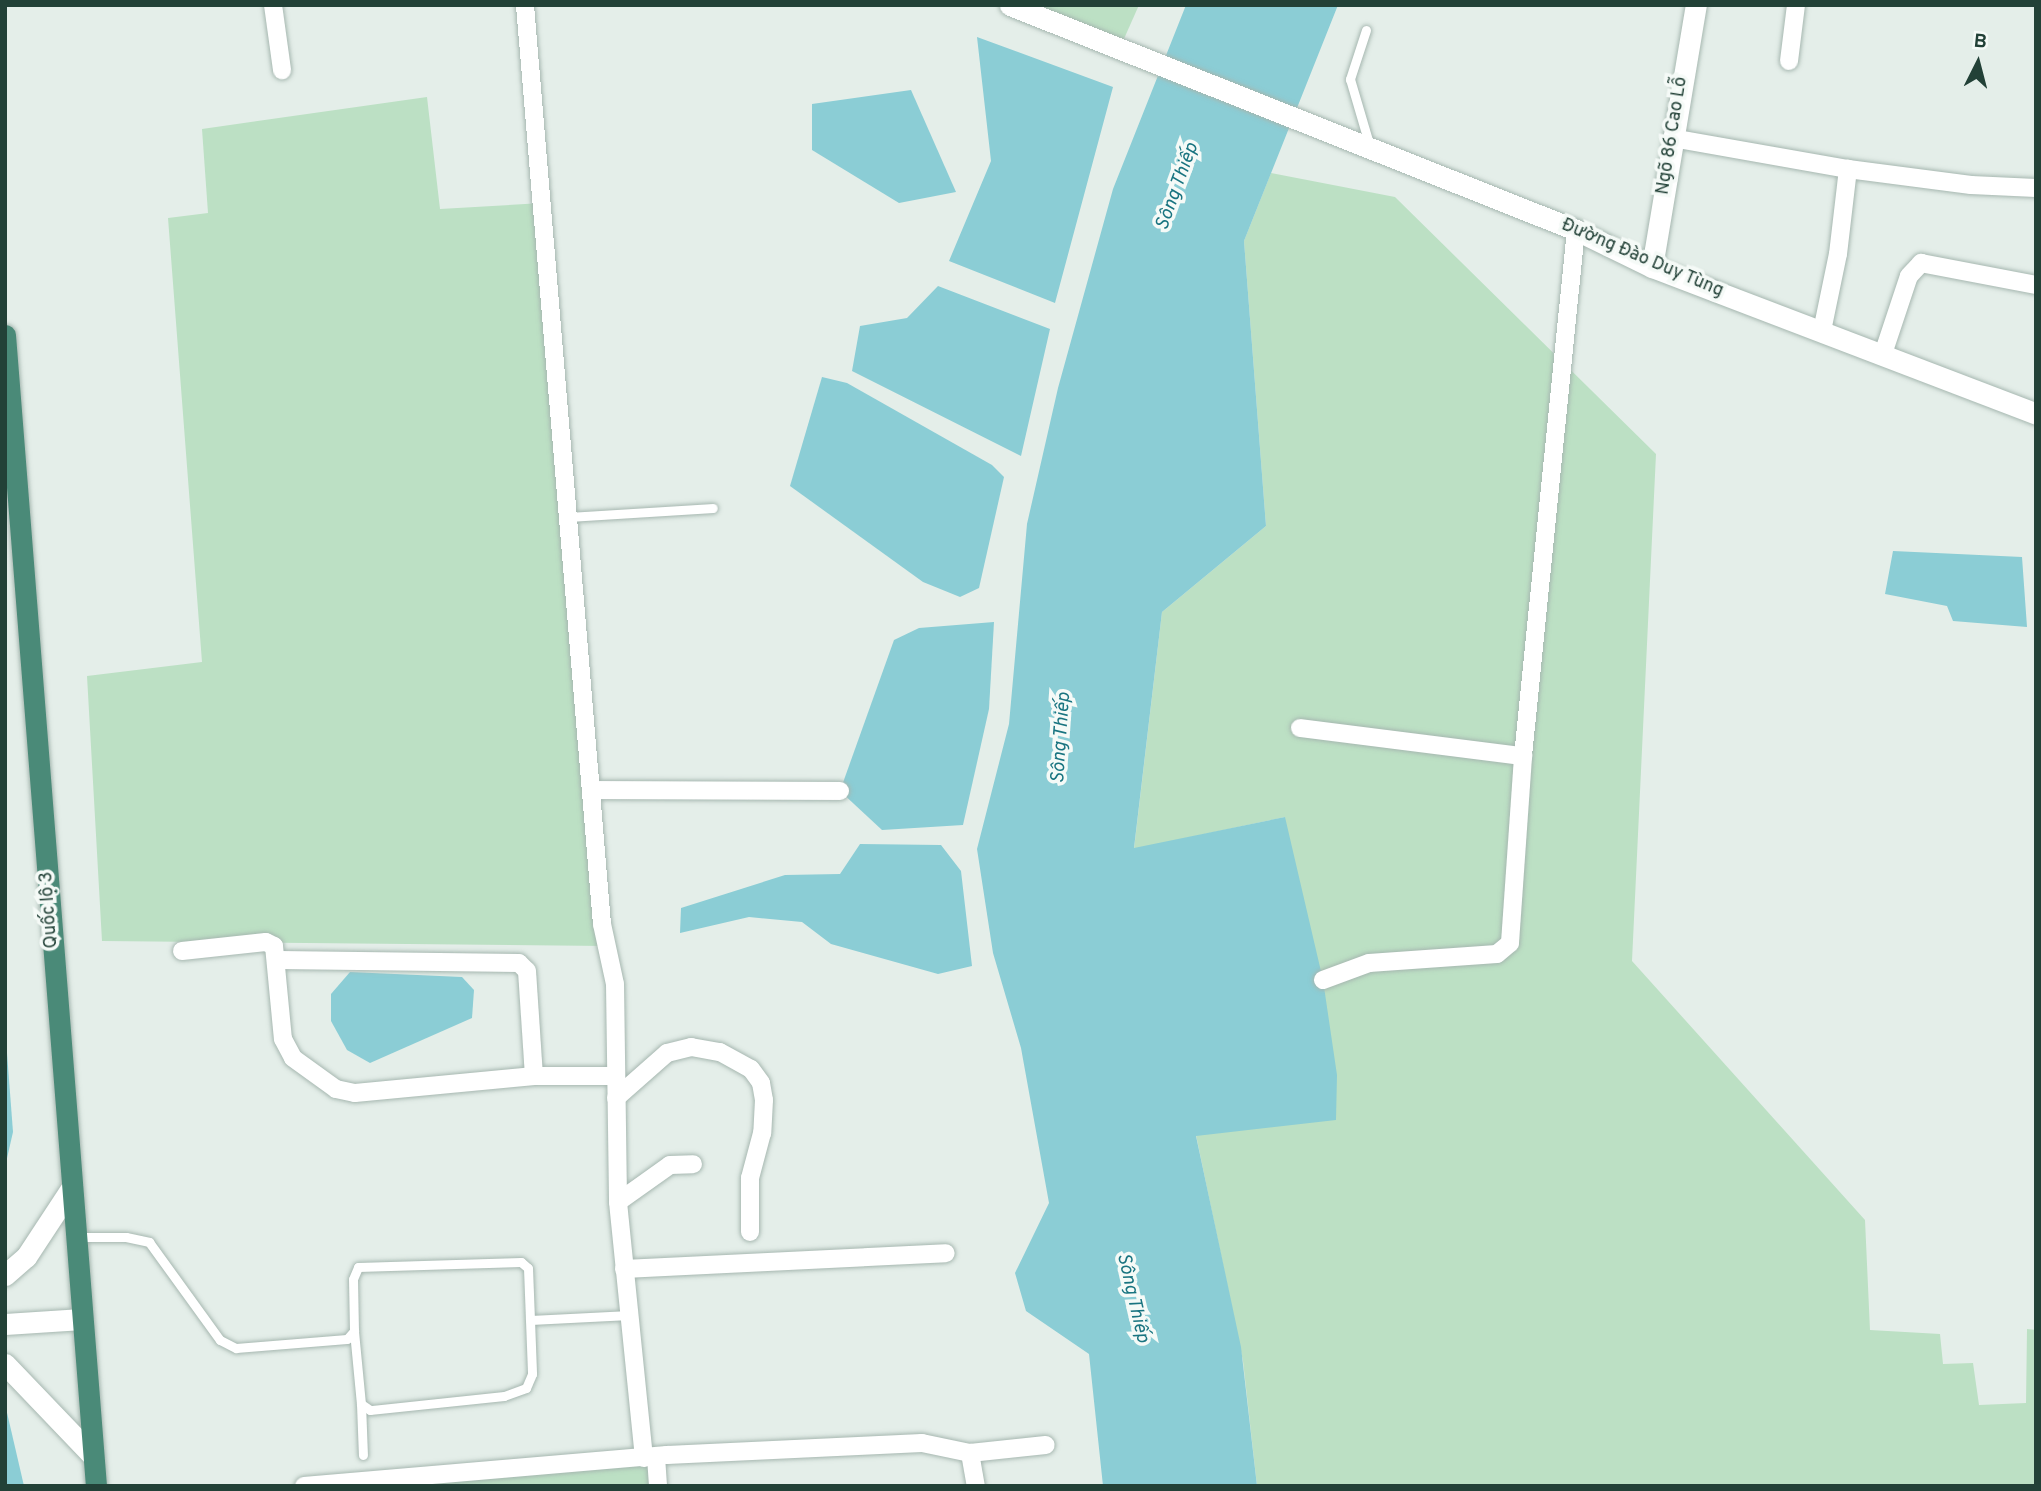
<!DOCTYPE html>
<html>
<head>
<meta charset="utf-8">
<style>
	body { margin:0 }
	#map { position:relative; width:2041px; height:1491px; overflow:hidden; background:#e4eee9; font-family:Overpass,sans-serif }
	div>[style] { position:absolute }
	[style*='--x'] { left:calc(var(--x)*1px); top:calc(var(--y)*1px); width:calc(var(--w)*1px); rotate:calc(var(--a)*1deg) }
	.green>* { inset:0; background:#bce0c4 }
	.water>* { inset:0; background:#8bcdd5 }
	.roads { filter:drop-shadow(0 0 2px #a6b7b0) drop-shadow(0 0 2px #a6b7b0) }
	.service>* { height:9px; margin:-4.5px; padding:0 4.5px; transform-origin:4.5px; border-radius:4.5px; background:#fff }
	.minor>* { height:18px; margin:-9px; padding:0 9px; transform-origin:9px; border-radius:9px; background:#fff }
	.tertiary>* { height:21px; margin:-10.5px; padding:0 10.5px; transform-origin:10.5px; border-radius:10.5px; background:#fff }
	.secondary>* { height:21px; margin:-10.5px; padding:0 10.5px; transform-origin:10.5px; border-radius:10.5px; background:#fff }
	.trunk>* { height:21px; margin:-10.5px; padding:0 10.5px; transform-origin:10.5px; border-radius:10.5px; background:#4a8a78 }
	span { translate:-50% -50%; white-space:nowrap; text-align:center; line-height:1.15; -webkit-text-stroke:7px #f5faf7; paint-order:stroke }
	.street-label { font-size:18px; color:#224137 }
	.water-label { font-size:19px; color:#197480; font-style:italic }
	.frame { position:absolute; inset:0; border:7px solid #224137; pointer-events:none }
	.north { position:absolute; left:1943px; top:28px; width:70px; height:70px; -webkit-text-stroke:5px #f5faf7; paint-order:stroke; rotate:6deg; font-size:19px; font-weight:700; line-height:28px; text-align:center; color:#224137 }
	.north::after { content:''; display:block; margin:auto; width:24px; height:32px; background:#224137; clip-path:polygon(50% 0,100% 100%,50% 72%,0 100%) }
</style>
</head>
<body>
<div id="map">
	<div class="green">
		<i style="clip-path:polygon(1046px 5px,1139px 5px,1119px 50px,1042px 19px)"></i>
		<i style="clip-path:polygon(427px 97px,440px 209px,542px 203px,607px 946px,102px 941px,87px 676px,202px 662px,168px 218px,208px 213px,202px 129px)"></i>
		<i style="clip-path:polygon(1271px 173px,1395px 197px,1656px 454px,1632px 961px,1865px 1220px,1870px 1330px,1940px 1334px,1943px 1364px,1973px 1363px,1979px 1405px,2026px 1403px,2027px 1329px,2036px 1330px,2036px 1486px,1257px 1486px,1243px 1361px,1196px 1135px,1285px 817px,1134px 849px,1162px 612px,1266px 526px,1244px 241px)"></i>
		<i style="clip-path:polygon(656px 1457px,658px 1486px,311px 1486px)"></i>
	</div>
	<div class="water">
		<i style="clip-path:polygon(1186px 5px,1338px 5px,1244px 241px,1266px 526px,1162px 612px,1134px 848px,1285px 817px,1323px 980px,1337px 1075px,1336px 1120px,1196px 1136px,1241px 1347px,1257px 1486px,1103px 1486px,1089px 1354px,1026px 1311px,1015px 1273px,1049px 1203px,1021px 1048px,993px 953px,977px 849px,1009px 724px,1027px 524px,1058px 388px,1113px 189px)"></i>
		<i style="clip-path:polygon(977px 37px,1113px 87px,1055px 303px,949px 261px,991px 161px)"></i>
		<i style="clip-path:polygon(911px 90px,956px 192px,899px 203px,812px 150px,812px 104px)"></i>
		<i style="clip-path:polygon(938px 286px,1050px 329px,1021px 456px,852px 371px,860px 326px,907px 318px)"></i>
		<i style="clip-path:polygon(822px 377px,847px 383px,992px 465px,1004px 477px,979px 588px,960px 597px,923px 582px,790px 486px)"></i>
		<i style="clip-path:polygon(1893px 551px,2022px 557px,2027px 627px,1953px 621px,1947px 606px,1885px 594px)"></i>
		<i style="clip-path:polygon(994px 622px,989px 709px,963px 825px,882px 830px,840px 791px,894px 640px,919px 628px)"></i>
		<i style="clip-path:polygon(860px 844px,941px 845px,961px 871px,972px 966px,938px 974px,831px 944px,802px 922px,749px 917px,680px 933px,681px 908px,785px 875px,840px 874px)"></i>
		<i style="clip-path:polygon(350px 972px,462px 977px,474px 990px,472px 1018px,370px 1063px,347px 1050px,331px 1021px,331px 994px)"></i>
		<i style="clip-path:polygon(5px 1027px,13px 1132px,5px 1167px)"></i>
		<i style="clip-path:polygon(5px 1404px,24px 1486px,5px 1486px)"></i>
	</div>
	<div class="roads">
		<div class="service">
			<i style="--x:1366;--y:30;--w:52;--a:108.1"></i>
			<i style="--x:1350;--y:79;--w:71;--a:73.6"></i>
			<i style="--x:569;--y:517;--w:144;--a:-3.6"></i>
			<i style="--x:77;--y:1237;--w:49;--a:0"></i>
			<i style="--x:126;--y:1237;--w:24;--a:12"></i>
			<i style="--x:149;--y:1242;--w:121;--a:54.1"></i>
			<i style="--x:220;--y:1340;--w:18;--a:27"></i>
			<i style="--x:236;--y:1348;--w:111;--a:-4.6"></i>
			<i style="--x:347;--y:1339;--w:11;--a:-49"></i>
			<i style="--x:354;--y:1331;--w:52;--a:-91.1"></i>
			<i style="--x:353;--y:1279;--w:13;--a:-67"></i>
			<i style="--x:358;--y:1267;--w:163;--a:-1.8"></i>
			<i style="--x:521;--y:1262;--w:9;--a:41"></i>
			<i style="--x:528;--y:1268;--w:106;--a:87.8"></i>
			<i style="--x:532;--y:1374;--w:15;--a:113"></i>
			<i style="--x:526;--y:1388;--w:23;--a:160"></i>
			<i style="--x:504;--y:1396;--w:135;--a:174"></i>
			<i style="--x:370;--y:1410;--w:11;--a:-146"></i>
			<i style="--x:361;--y:1404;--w:73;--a:-95.5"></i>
			<i style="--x:530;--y:1320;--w:100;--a:-2.9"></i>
			<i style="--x:361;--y:1404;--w:51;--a:87.8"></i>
		</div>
		<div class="minor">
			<i style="--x:273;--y:5;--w:66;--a:82.1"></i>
			<i style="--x:525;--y:5;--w:922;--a:85.21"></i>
			<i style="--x:602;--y:924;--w:61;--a:77.8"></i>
			<i style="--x:615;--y:984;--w:218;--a:89.2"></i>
			<i style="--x:1789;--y:61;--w:56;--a:-82.9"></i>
			<i style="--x:1672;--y:138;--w:179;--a:10"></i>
			<i style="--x:1848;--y:169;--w:124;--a:7.4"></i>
			<i style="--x:1971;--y:185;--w:65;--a:2.6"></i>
			<i style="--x:1822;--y:331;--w:79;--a:-78.3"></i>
			<i style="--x:1838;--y:254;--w:86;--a:-83.3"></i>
			<i style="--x:1883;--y:354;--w:82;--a:-71.6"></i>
			<i style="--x:1909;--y:276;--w:18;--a:-47"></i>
			<i style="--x:1921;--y:263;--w:117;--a:10.8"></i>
			<i style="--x:1300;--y:728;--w:225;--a:7.2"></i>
			<i style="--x:593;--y:790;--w:247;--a:0.2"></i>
			<i style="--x:182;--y:951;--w:84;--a:-6.1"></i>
			<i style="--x:266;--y:942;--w:9;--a:27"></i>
			<i style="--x:274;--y:946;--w:93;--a:84.5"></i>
			<i style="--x:283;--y:1039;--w:21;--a:62"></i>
			<i style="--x:293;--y:1058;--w:53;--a:35.8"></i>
			<i style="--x:336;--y:1089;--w:19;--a:12"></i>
			<i style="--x:355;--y:1093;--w:180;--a:-5.4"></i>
			<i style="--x:534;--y:1076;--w:82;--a:0"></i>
			<i style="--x:279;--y:960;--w:240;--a:0.7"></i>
			<i style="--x:519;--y:963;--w:11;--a:45"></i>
			<i style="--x:527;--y:971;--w:105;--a:86.2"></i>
			<i style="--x:1323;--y:980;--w:49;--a:-20.3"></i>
			<i style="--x:1369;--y:963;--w:128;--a:-4"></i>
			<i style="--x:1497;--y:954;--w:17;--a:-40"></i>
			<i style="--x:1510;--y:943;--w:187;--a:-86"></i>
			<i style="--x:1523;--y:756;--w:529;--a:-84.25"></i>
			<i style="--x:616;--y:1098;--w:68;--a:-41.4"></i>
			<i style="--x:667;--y:1053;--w:25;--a:-14"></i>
			<i style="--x:691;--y:1047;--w:29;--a:10"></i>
			<i style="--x:720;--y:1052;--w:35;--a:29"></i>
			<i style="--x:751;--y:1069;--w:17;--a:54"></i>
			<i style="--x:761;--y:1083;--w:17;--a:80"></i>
			<i style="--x:764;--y:1100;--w:33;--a:93"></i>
			<i style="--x:762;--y:1133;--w:47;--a:104.9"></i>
			<i style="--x:750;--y:1178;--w:54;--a:90"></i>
			<i style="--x:624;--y:1269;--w:322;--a:-2.8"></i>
			<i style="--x:970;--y:1453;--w:34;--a:80"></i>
			<i style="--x:656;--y:1457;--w:29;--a:86"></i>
			<i style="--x:644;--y:1458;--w:257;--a:-95.8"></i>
			<i style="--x:618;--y:1202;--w:64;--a:-35.4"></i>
			<i style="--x:670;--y:1165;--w:23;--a:-2"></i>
			<i style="--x:304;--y:1486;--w:364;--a:-4.9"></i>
			<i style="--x:667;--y:1455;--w:255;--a:-2.7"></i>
			<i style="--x:922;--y:1443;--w:49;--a:11.8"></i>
			<i style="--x:970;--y:1453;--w:76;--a:-6"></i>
		</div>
		<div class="tertiary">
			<i style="--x:1010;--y:5;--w:609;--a:21.68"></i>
			<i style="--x:1576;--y:230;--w:85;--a:26"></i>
			<i style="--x:1652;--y:267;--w:411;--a:20.9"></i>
			<i style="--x:1652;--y:267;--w:266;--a:-80.5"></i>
		</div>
		<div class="secondary">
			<i style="--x:5;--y:1275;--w:28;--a:-41"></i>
			<i style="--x:26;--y:1257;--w:84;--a:-56.7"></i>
			<i style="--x:5;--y:1324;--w:77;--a:-3.7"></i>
			<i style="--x:5;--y:1364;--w:126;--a:46.3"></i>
		</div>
		<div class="trunk">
			<i style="--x:5;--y:335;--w:1155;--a:85.48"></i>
		</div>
	</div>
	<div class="street-label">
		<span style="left:1673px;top:136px;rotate:-81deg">Ngõ 86 Cao Lỗ</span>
		<span style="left:1642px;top:259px;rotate:23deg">Đường Đào Duy Tùng</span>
		<span style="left:50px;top:910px;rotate:-94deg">Quốc lộ 3</span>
	</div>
	<div class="water-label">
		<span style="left:1178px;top:187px;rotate:-70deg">Sông Thiếp</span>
		<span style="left:1062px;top:738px;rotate:-86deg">Sông Thiếp</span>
		<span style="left:1132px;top:1298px;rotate:77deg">Sông Thiếp</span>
	</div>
	<div class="frame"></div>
	<div class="north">B</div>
</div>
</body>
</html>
